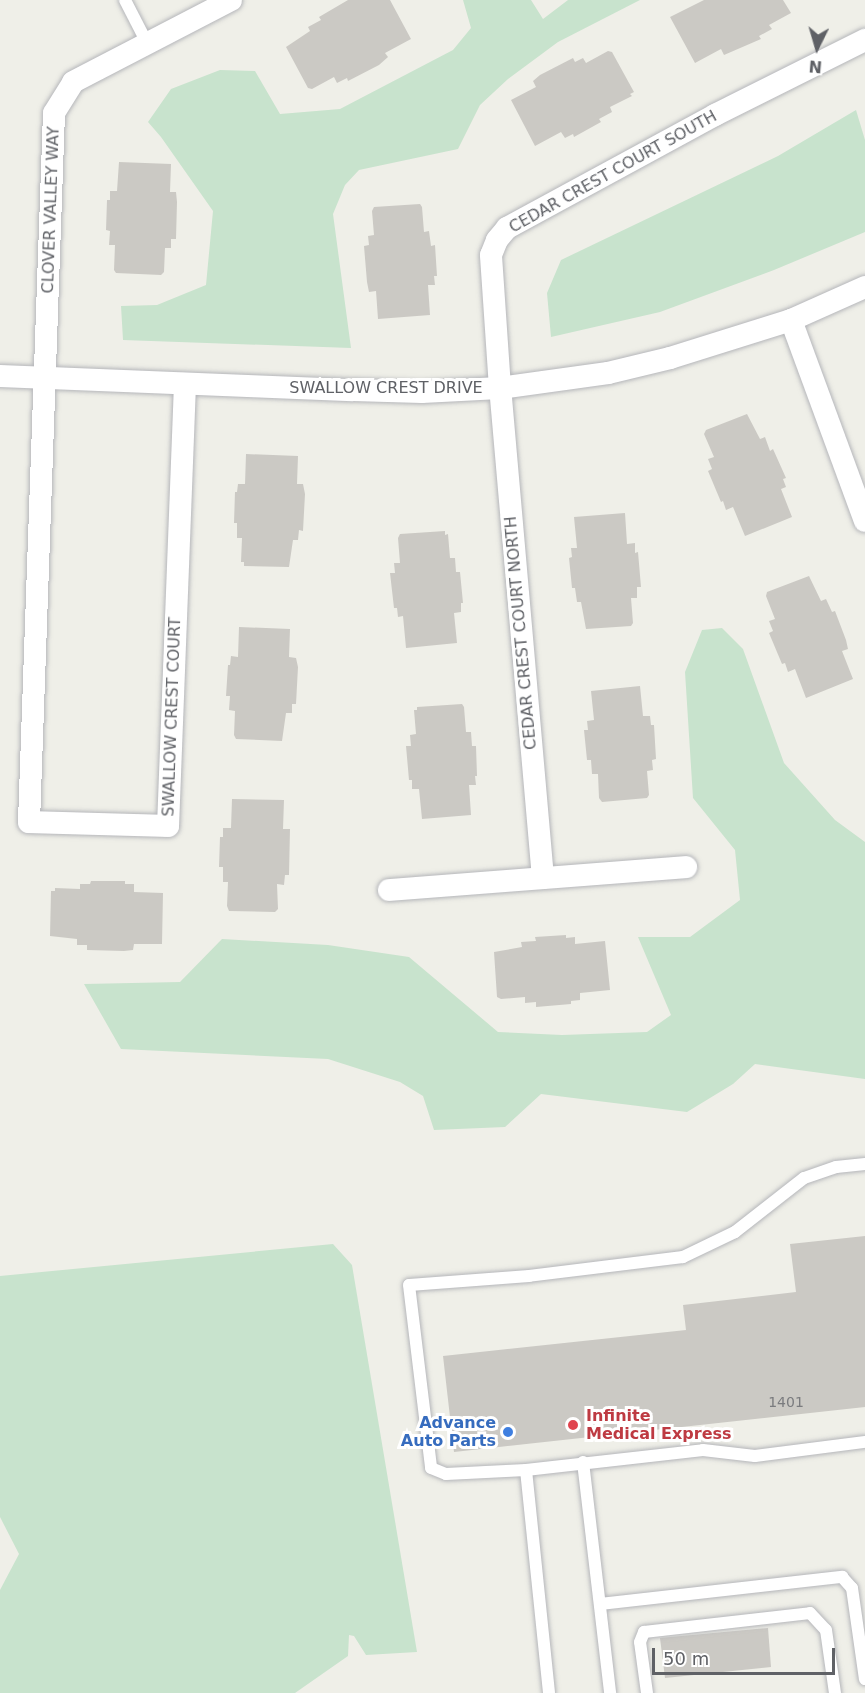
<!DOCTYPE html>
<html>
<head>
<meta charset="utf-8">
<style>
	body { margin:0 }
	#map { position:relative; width:865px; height:1693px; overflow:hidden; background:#efefe8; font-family:"DejaVu Sans",sans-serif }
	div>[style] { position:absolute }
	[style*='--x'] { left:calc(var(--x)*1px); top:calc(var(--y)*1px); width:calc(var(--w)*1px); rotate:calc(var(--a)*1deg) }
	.green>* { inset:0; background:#c8e3cd }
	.building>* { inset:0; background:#cbc9c4 }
	.roads { filter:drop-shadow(0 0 2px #b5b6ba) drop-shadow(0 0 2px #b5b6ba) }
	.lane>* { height:12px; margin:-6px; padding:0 6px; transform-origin:6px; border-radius:6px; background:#fff }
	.street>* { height:22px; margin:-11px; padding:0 11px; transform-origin:11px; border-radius:11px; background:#fff }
	.dots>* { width:16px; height:16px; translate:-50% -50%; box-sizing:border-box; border:3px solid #fff; border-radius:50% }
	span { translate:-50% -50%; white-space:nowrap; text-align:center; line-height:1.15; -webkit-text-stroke:6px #fff; paint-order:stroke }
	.number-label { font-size:14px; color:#7a7b7e }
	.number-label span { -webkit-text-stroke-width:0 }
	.street-label { font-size:16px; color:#5f6166 }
	.health-label { font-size:16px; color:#be3a42; font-weight:700 }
	.left { translate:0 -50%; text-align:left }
	.shop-label { font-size:16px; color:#366cbe; font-weight:700 }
	.right { translate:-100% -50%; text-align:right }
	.north { position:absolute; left:787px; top:18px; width:60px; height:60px; -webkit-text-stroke:4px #fff; paint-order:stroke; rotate:185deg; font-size:16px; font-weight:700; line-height:24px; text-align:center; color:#5f6166 }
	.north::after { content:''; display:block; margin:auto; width:21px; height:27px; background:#5f6166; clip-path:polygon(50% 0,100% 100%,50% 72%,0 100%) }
	.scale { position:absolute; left:652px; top:1648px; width:183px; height:27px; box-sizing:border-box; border:3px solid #5f6166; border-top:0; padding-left:8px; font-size:18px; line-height:21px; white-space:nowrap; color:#5f6166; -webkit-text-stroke:4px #fff; paint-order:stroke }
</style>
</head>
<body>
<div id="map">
	<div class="green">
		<i style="clip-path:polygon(463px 0,531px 0,543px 19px,568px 0,640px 0,558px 42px,508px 79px,480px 105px,458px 149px,359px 170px,345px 185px,333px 214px,351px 348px,123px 340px,121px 306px,157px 305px,206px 285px,213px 211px,161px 137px,148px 122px,171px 89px,220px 70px,255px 71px,280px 114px,340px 109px,453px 50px,471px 28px)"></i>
		<i style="clip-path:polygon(856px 110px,865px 140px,865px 232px,774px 270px,660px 312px,551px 337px,547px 293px,561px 260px,778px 156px)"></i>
		<i style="clip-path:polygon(722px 628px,743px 649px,784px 763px,835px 820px,865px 842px,865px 1079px,755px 1064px,733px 1084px,687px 1112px,541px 1094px,505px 1127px,434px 1130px,423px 1096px,400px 1082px,328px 1059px,121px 1049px,84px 984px,180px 982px,222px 939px,328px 945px,409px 957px,498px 1032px,562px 1035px,647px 1032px,671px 1015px,638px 937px,690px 937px,740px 900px,735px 850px,693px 798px,685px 672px,702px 630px)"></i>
		<i style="clip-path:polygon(333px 1244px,352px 1265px,417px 1652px,366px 1655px,354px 1636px,349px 1635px,348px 1656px,295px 1693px,0 1693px,0 1590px,19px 1554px,0 1517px,0 1276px)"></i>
	</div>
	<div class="building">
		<i style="clip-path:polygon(348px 0,390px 0,411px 39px,385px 53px,388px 57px,379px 65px,348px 81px,347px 78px,337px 83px,334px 77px,312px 89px,308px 88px,286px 47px,310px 31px,308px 27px,321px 20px,319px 17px)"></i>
		<i style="clip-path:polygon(704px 0,783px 0,791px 13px,769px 25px,772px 29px,759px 36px,761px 39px,724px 55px,721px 49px,695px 63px,670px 17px)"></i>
		<i style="clip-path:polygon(608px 51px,612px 52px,634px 92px,630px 94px,632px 96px,610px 107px,612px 112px,599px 119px,601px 122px,574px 137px,573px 134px,565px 138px,561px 132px,535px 146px,511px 100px,536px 87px,533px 81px,540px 75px,573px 58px,575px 62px,583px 58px,586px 63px)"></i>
		<i style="clip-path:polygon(119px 162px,171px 164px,170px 192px,176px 192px,177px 202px,176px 239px,171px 239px,171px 248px,165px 248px,164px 272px,161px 275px,116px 273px,114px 270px,115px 245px,109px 245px,110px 231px,106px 230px,107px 200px,110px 200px,110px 191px,117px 191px)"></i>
		<i style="clip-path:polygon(420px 204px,422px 207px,424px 232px,429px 231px,431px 246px,435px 245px,437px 276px,434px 276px,435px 285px,428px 285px,430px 315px,378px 319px,376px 291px,369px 292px,367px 282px,364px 246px,369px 245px,368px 236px,374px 235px,372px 211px,374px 207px)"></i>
		<i style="clip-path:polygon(747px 414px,760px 439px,765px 437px,770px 451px,773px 449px,786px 478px,783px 479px,786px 487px,781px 489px,792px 517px,745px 536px,733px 507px,726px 510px,723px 501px,721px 502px,708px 471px,712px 469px,708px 459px,714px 457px,704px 434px,706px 430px)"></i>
		<i style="clip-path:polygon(246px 454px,298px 456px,297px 484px,303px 484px,305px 494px,303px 531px,299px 530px,298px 540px,293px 540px,289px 567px,244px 566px,244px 562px,241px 562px,242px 538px,237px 538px,237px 523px,234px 523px,235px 492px,237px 492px,238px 484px,245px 484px)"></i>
		<i style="clip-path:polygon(625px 513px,627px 544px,635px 543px,635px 553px,638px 552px,641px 587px,637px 587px,637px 598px,631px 598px,633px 623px,631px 626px,586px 629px,581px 602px,577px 602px,575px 588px,572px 588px,569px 558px,572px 557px,571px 548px,577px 548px,574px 517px)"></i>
		<i style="clip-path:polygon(445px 531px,445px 535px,448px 534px,450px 558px,455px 558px,456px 572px,460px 572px,463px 603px,461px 603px,461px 612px,454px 613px,457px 643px,406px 648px,403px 616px,398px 617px,397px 608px,394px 608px,390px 573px,395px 573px,394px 563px,400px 563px,398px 538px,400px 534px)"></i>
		<i style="clip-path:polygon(809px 576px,821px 601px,826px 599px,832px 612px,835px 611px,846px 640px,848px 649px,842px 651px,853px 679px,806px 698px,795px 669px,788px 672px,785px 663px,782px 664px,769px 633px,773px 631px,769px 621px,775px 619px,766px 596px,767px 592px)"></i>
		<i style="clip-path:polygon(239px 627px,290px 629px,289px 657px,296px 658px,298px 667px,296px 704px,292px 704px,292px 713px,286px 713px,282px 741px,236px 739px,234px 735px,235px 711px,229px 710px,230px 696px,226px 696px,228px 665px,230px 665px,231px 656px,238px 657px)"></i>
		<i style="clip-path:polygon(640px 686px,643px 716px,650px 716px,651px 725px,654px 725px,656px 759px,652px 760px,653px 770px,647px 771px,649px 795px,647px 798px,602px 802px,599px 798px,598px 774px,592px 774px,591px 760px,587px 760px,584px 730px,588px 730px,587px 721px,594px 720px,591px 691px)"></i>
		<i style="clip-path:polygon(462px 704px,464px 707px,466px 732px,471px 732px,472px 746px,476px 746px,477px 776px,475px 776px,476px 785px,469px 785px,471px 815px,422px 819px,419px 789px,412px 789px,412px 780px,409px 780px,406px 746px,411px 746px,410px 735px,416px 734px,414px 710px,417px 710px,417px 707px)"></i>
		<i style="clip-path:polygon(232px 799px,284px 800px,283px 829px,290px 829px,289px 875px,285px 875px,284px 885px,277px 884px,278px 909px,275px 912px,229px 911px,227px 906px,228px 882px,223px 882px,223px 867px,219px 867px,220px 837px,223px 837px,223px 828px,231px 828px)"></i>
		<i style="clip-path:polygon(91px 881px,125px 881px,125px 884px,134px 884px,134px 892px,163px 893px,162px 944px,134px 944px,133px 950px,124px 951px,87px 950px,87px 945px,77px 945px,77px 939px,50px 936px,51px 891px,55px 891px,55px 888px,80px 889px,80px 884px,90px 884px)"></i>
		<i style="clip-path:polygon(566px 935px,566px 938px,575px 937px,575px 944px,605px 941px,610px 990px,580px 993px,580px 1000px,571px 1001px,571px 1004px,536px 1007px,536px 1002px,525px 1003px,525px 997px,501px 999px,497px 997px,494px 952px,522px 947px,521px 942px,536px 941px,535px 937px)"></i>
		<i style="clip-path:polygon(865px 1236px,865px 1407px,454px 1452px,443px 1356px,686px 1330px,683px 1305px,796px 1292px,790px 1244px)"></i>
		<i style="clip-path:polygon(768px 1628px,771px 1667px,665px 1678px,660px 1638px)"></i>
	</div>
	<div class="roads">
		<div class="lane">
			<i style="--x:125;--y:0;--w:48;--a:62.9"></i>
			<i style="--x:865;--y:1164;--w:29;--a:174"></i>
			<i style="--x:836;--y:1167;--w:34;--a:161"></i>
			<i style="--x:804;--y:1178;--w:88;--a:142"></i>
			<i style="--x:735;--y:1232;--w:58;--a:154.3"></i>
			<i style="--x:683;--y:1257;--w:155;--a:173"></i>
			<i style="--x:529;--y:1276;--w:120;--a:175.7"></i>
			<i style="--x:409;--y:1285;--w:184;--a:83.1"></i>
			<i style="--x:431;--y:1468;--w:16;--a:22"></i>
			<i style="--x:446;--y:1474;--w:80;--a:-2.9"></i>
			<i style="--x:526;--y:1470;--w:178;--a:-6.4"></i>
			<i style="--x:703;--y:1450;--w:52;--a:6.6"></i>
			<i style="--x:755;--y:1456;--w:111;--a:-7.3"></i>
			<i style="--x:583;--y:1462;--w:233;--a:83.3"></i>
			<i style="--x:526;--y:1470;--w:224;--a:84.1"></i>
			<i style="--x:600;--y:1604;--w:244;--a:-6.4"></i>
			<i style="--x:842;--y:1577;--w:15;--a:48"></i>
			<i style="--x:852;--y:1588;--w:92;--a:81.9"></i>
			<i style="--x:647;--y:1693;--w:51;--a:-97.8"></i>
			<i style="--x:640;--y:1642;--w:11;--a:-68"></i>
			<i style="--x:644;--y:1632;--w:167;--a:-6.5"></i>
			<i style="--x:810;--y:1613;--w:23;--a:47"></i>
			<i style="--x:826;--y:1630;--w:64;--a:81.9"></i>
		</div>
		<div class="street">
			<i style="--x:791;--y:320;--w:214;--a:69.8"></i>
			<i style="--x:0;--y:376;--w:353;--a:2.3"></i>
			<i style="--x:353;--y:390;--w:69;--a:1.7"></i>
			<i style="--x:422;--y:392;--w:78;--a:-2.9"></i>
			<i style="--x:500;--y:388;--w:109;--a:-7.9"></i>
			<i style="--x:608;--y:373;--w:64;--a:-13.6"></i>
			<i style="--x:670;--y:358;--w:127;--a:-17.4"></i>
			<i style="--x:791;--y:320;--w:81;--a:-24"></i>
			<i style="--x:185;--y:384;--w:442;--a:92.2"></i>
			<i style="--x:168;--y:826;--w:139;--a:-178.4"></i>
			<i style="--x:29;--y:822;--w:709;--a:-87.98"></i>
			<i style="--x:54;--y:113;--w:36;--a:-58"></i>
			<i style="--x:73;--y:82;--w:178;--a:-27.4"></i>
			<i style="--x:543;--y:878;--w:492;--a:-95"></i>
			<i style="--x:500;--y:388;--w:133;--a:-93.9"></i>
			<i style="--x:491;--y:255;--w:16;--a:-68"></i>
			<i style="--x:497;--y:240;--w:16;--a:-50"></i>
			<i style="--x:507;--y:228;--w:237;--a:-28.5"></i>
			<i style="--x:715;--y:115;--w:168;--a:-26.6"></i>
			<i style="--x:389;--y:890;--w:298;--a:-4.4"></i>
		</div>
	</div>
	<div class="dots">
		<i style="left:573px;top:1425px;background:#e0444e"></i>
		<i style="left:508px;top:1432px;background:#3f7fe0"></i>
	</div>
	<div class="number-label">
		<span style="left:786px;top:1402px">1401</span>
	</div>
	<div class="street-label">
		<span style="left:613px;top:172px;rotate:-29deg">CEDAR CREST COURT SOUTH</span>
		<span style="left:51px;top:210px;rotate:-88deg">CLOVER VALLEY WAY</span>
		<span style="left:386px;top:388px">SWALLOW CREST DRIVE</span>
		<span style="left:521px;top:633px;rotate:-95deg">CEDAR CREST COURT NORTH</span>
		<span style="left:172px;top:717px;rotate:-88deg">SWALLOW CREST COURT</span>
	</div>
	<div class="health-label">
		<span class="left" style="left:586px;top:1425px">Infinite<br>Medical Express</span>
	</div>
	<div class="shop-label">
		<span class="right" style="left:496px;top:1432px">Advance<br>Auto Parts</span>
	</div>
	<div class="north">N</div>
	<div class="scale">50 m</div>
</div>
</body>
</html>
